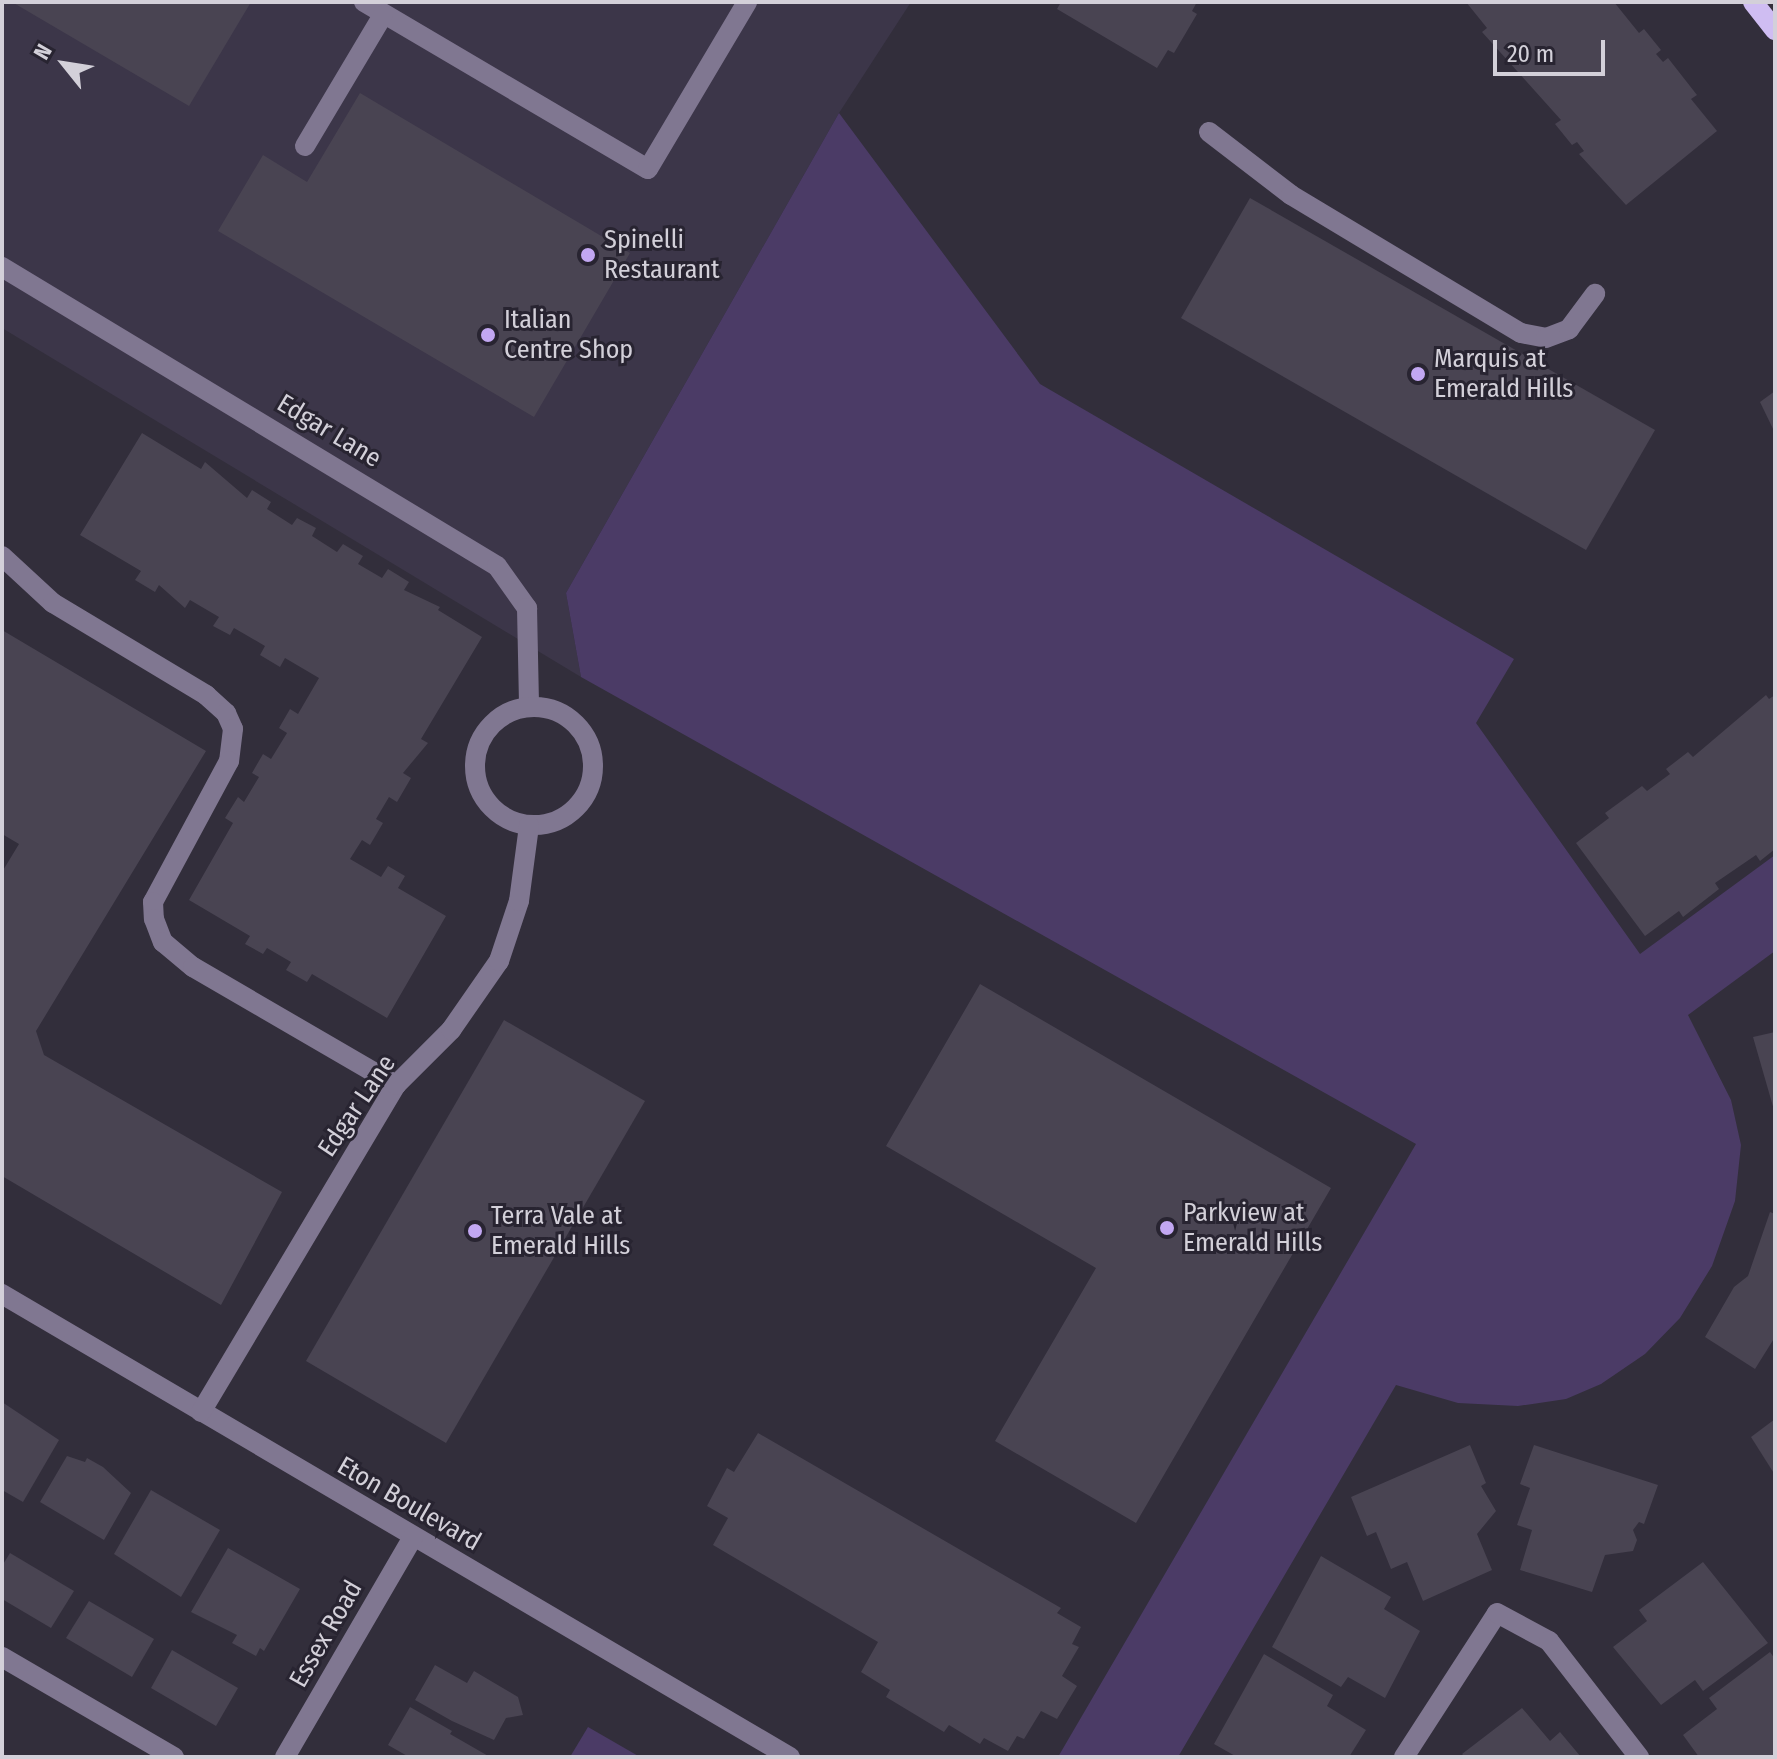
<!DOCTYPE html>
<html>
<head>
<meta charset="utf-8">
<style>
	body { margin:0 }
	#map { position:relative; width:1777px; height:1759px; overflow:hidden; background:#322e3b; font-family:"Fira Sans Condensed",sans-serif }
	div>[style] { position:absolute }
	[style*='--x'] { left:calc(var(--x)*1px); top:calc(var(--y)*1px); width:calc(var(--w)*1px); rotate:calc(var(--a)*1deg) }
	.built>* { inset:0; background:#3c3649 }
	.green>* { inset:0; background:#4b3b66 }
	.building>* { inset:0; background:#494452 }
	.minor>* { height:20px; margin:-10px; padding:0 10px; transform-origin:10px; border-radius:10px; background:#807791 }
	.minor>.ring { margin:-10px; padding:0; box-sizing:content-box; background:none; border:20px solid #807791; border-radius:50% }
	.major>* { height:20px; margin:-10px; padding:0 10px; transform-origin:10px; border-radius:10px; background:#cfbdf2 }
	.dots>* { width:22px; height:22px; translate:-50% -50%; box-sizing:border-box; border:4px solid #282431; border-radius:50% }
	span { translate:-50% -50%; white-space:nowrap; text-align:center; line-height:1.15; -webkit-text-stroke:6px #282431; paint-order:stroke }
	.poi-label { font-size:26px; color:#d3d0d9 }
	.left { translate:0 -50%; text-align:left }
	.street-label { font-size:26px; color:#d3d0d9 }
	.frame { position:absolute; inset:0; border:4px solid #d3d0d9; pointer-events:none }
	.north { position:absolute; left:24px; top:24px; width:80px; height:80px; -webkit-text-stroke:6px #282431; paint-order:stroke; rotate:300deg; font-size:22px; font-weight:700; line-height:32px; text-align:center; color:#d3d0d9 }
	.north::after { content:''; display:block; margin:auto; width:28px; height:36px; background:#d3d0d9; clip-path:polygon(50% 0,100% 100%,50% 72%,0 100%) }
	.scale { position:absolute; left:1493px; top:40px; width:112px; height:36px; box-sizing:border-box; border:4px solid #d3d0d9; border-top:0; padding-left:10px; font-size:24px; line-height:28px; white-space:nowrap; color:#d3d0d9; -webkit-text-stroke:6px #282431; paint-order:stroke }
</style>
</head>
<body>
<div id="map">
	<div class="built">
		<i style="clip-path:polygon(2px 2px,911px 2px,839px 113px,566px 593px,581px 677px,2px 328px)"></i>
	</div>
	<div class="green">
		<i style="clip-path:polygon(839px 113px,1040px 384px,1514px 659px,1476px 723px,1640px 954px,1775px 855px,1775px 951px,1688px 1015px,1731px 1100px,1741px 1145px,1735px 1201px,1712px 1266px,1680px 1318px,1645px 1354px,1601px 1384px,1566px 1399px,1518px 1406px,1458px 1403px,1396px 1385px,1178px 1757px,1058px 1757px,1416px 1144px,581px 677px,566px 593px)"></i>
		<i style="clip-path:polygon(588px 1727px,640px 1757px,570px 1757px)"></i>
	</div>
	<div class="building">
		<i style="clip-path:polygon(12px 2px,251px 2px,189px 106px)"></i>
		<i style="clip-path:polygon(1061px 2px,1197px 2px,1192px 11px,1197px 14px,1174px 53px,1168px 50px,1157px 68px,1057px 9px)"></i>
		<i style="clip-path:polygon(1466px 2px,1614px 2px,1639px 33px,1644px 29px,1661px 50px,1656px 54px,1663px 62px,1668px 58px,1697px 95px,1691px 99px,1717px 131px,1626px 205px,1579px 154px,1584px 151px,1577px 142px,1572px 145px,1555px 124px,1561px 120px,1482px 32px,1487px 28px)"></i>
		<i style="clip-path:polygon(360px 93px,630px 253px,534px 417px,218px 231px,263px 155px,307px 182px)"></i>
		<i style="clip-path:polygon(1250px 198px,1655px 430px,1586px 550px,1181px 318px)"></i>
		<i style="clip-path:polygon(1775px 391px,1775px 433px,1760px 402px)"></i>
		<i style="clip-path:polygon(142px 433px,201px 469px,205px 462px,247px 498px,252px 490px,271px 502px,267px 509px,292px 525px,297px 518px,316px 528px,312px 536px,337px 552px,343px 544px,363px 556px,358px 564px,382px 578px,388px 569px,409px 582px,404px 590px,440px 607px,438px 610px,482px 637px,421px 739px,428px 743px,403px 773px,411px 778px,397px 802px,389px 797px,376px 819px,383px 823px,370px 845px,362px 840px,350px 859px,381px 877px,388px 866px,405px 876px,398px 888px,446px 916px,387px 1018px,312px 974px,307px 982px,286px 970px,291px 962px,267px 948px,263px 954px,245px 944px,250px 936px,189px 900px,233px 823px,225px 818px,238px 797px,244px 802px,259px 777px,252px 773px,263px 754px,271px 759px,287px 733px,279px 728px,290px 709px,298px 714px,319px 678px,285px 658px,280px 667px,260px 655px,265px 646px,234px 628px,230px 635px,213px 626px,219px 617px,190px 600px,185px 608px,159px 585px,155px 592px,135px 580px,141px 571px,80px 535px)"></i>
		<i style="clip-path:polygon(2px 630px,206px 751px,36px 1031px,44px 1055px,282px 1192px,221px 1305px,2px 1176px,2px 872px,19px 844px,2px 834px)"></i>
		<i style="clip-path:polygon(1766px 695px,1769px 699px,1775px 695px,1775px 849px,1760px 861px,1756px 855px,1715px 883px,1719px 889px,1683px 917px,1679px 911px,1645px 936px,1576px 843px,1609px 818px,1605px 813px,1642px 786px,1647px 791px,1670px 774px,1666px 769px,1688px 752px,1693px 757px)"></i>
		<i style="clip-path:polygon(980px 984px,1331px 1188px,1136px 1523px,995px 1441px,1096px 1268px,886px 1146px)"></i>
		<i style="clip-path:polygon(504px 1020px,645px 1101px,446px 1443px,306px 1361px)"></i>
		<i style="clip-path:polygon(1775px 1032px,1775px 1110px,1774px 1110px,1753px 1037px)"></i>
		<i style="clip-path:polygon(1770px 1212px,1775px 1214px,1775px 1337px,1755px 1369px,1705px 1337px,1734px 1287px,1748px 1276px)"></i>
		<i style="clip-path:polygon(2px 1402px,59px 1440px,23px 1502px,2px 1490px)"></i>
		<i style="clip-path:polygon(1775px 1419px,1775px 1475px,1751px 1437px)"></i>
		<i style="clip-path:polygon(758px 1433px,1061px 1608px,1057px 1613px,1081px 1627px,1072px 1644px,1079px 1647px,1062px 1676px,1077px 1686px,1057px 1719px,1041px 1711px,1024px 1739px,1017px 1736px,1008px 1751px,984px 1738px,980px 1744px,949px 1725px,944px 1732px,886px 1697px,890px 1690px,861px 1672px,878px 1642px,713px 1545px,728px 1518px,707px 1506px,727px 1468px,734px 1472px)"></i>
		<i style="clip-path:polygon(1470px 1445px,1486px 1483px,1481px 1486px,1496px 1511px,1477px 1534px,1492px 1570px,1423px 1601px,1407px 1562px,1391px 1569px,1376px 1532px,1367px 1536px,1351px 1497px)"></i>
		<i style="clip-path:polygon(1534px 1445px,1658px 1485px,1644px 1524px,1639px 1522px,1633px 1530px,1637px 1540px,1633px 1551px,1605px 1555px,1592px 1592px,1520px 1570px,1532px 1530px,1517px 1525px,1530px 1488px,1520px 1484px)"></i>
		<i style="clip-path:polygon(67px 1456px,85px 1462px,87px 1458px,103px 1467px,131px 1493px,104px 1540px,40px 1502px)"></i>
		<i style="clip-path:polygon(151px 1490px,220px 1530px,181px 1597px,114px 1554px)"></i>
		<i style="clip-path:polygon(228px 1548px,300px 1589px,264px 1651px,260px 1648px,256px 1656px,232px 1643px,237px 1635px,191px 1612px)"></i>
		<i style="clip-path:polygon(10px 1553px,74px 1591px,51px 1628px,2px 1599px,2px 1566px)"></i>
		<i style="clip-path:polygon(1321px 1556px,1391px 1597px,1384px 1609px,1420px 1631px,1385px 1698px,1348px 1677px,1341px 1687px,1272px 1647px)"></i>
		<i style="clip-path:polygon(1703px 1562px,1768px 1643px,1703px 1691px,1695px 1680px,1661px 1705px,1613px 1647px,1647px 1621px,1639px 1610px)"></i>
		<i style="clip-path:polygon(89px 1601px,154px 1639px,132px 1677px,66px 1638px)"></i>
		<i style="clip-path:polygon(172px 1650px,238px 1688px,216px 1726px,151px 1688px)"></i>
		<i style="clip-path:polygon(1770px 1652px,1775px 1659px,1775px 1757px,1699px 1757px,1683px 1735px,1717px 1709px,1709px 1698px)"></i>
		<i style="clip-path:polygon(1264px 1654px,1333px 1695px,1327px 1706px,1366px 1730px,1349px 1757px,1237px 1757px,1214px 1744px)"></i>
		<i style="clip-path:polygon(435px 1665px,467px 1683px,474px 1671px,518px 1697px,523px 1715px,506px 1718px,494px 1740px,452px 1721px,415px 1700px)"></i>
		<i style="clip-path:polygon(410px 1707px,452px 1731px,450px 1734px,490px 1757px,409px 1757px,388px 1745px)"></i>
		<i style="clip-path:polygon(1522px 1708px,1550px 1741px,1560px 1732px,1581px 1757px,1465px 1757px,1462px 1754px)"></i>
	</div>
	<div class="minor">
		<i style="--x:364;--y:2;--w:329;--a:30.5"></i>
		<i style="--x:648;--y:169;--w:194;--a:-59.3"></i>
		<i style="--x:1209;--y:132;--w:103;--a:37.5"></i>
		<i style="--x:1291;--y:195;--w:268;--a:31"></i>
		<i style="--x:1521;--y:333;--w:25;--a:11"></i>
		<i style="--x:1546;--y:338;--w:25;--a:-21"></i>
		<i style="--x:1569;--y:329;--w:44;--a:-53.4"></i>
		<i style="--x:305;--y:146;--w:152;--a:-59.2"></i>
		<i style="--x:2;--y:267;--w:578;--a:31.13"></i>
		<i style="--x:497;--y:566;--w:52;--a:54.5"></i>
		<i style="--x:527;--y:608;--w:98;--a:88.8"></i>
		<i style="--x:2;--y:556;--w:69;--a:42.7"></i>
		<i style="--x:53;--y:603;--w:179;--a:31"></i>
		<i style="--x:206;--y:695;--w:27;--a:42"></i>
		<i style="--x:226;--y:713;--w:17;--a:66"></i>
		<i style="--x:233;--y:729;--w:32;--a:97"></i>
		<i style="--x:229;--y:761;--w:160;--a:118.3"></i>
		<i style="--x:153;--y:902;--w:17;--a:87"></i>
		<i style="--x:154;--y:919;--w:25;--a:69"></i>
		<i style="--x:163;--y:942;--w:39;--a:40"></i>
		<i style="--x:193;--y:967;--w:235;--a:30.2"></i>
		<i class="ring" style="left:475px;top:707px;width:98px;height:98px"></i>
		<i style="--x:2;--y:1294;--w:914;--a:30.44"></i>
		<i style="--x:201;--y:1412;--w:381;--a:-59.2"></i>
		<i style="--x:396;--y:1085;--w:78;--a:-45"></i>
		<i style="--x:451;--y:1030;--w:84;--a:-55.2"></i>
		<i style="--x:499;--y:961;--w:63;--a:-71.6"></i>
		<i style="--x:519;--y:901;--w:76;--a:-82.4"></i>
		<i style="--x:2;--y:1657;--w:199;--a:30.2"></i>
		<i style="--x:285;--y:1757;--w:255;--a:-59.8"></i>
		<i style="--x:1404;--y:1757;--w:171;--a:-57.1"></i>
		<i style="--x:1497;--y:1613;--w:59;--a:28.3"></i>
		<i style="--x:1549;--y:1641;--w:147;--a:52.2"></i>
	</div>
	<div class="major">
		<i style="--x:1753;--y:2;--w:36;--a:52"></i>
	</div>
	<div class="dots">
		<i style="left:588px;top:255px;background:#c2a7f2"></i>
		<i style="left:488px;top:335px;background:#c2a7f2"></i>
		<i style="left:1418px;top:374px;background:#c2a7f2"></i>
		<i style="left:1167px;top:1228px;background:#c2a7f2"></i>
		<i style="left:475px;top:1231px;background:#c2a7f2"></i>
	</div>
	<div class="poi-label">
		<span class="left" style="left:604px;top:255px">Spinelli<br>Restaurant</span>
		<span class="left" style="left:504px;top:335px">Italian<br>Centre Shop</span>
		<span class="left" style="left:1434px;top:374px">Marquis at<br>Emerald Hills</span>
		<span class="left" style="left:1183px;top:1228px">Parkview at<br>Emerald Hills</span>
		<span class="left" style="left:491px;top:1231px">Terra Vale at<br>Emerald Hills</span>
	</div>
	<div class="street-label">
		<span style="left:329px;top:431px;rotate:31deg">Edgar Lane</span>
		<span style="left:357px;top:1106px;rotate:-56deg">Edgar Lane</span>
		<span style="left:409px;top:1504px;rotate:30deg">Eton Boulevard</span>
		<span style="left:326px;top:1634px;rotate:-60deg">Essex Road</span>
	</div>
	<div class="frame"></div>
	<div class="north">N</div>
	<div class="scale">20 m</div>
</div>
</body>
</html>
